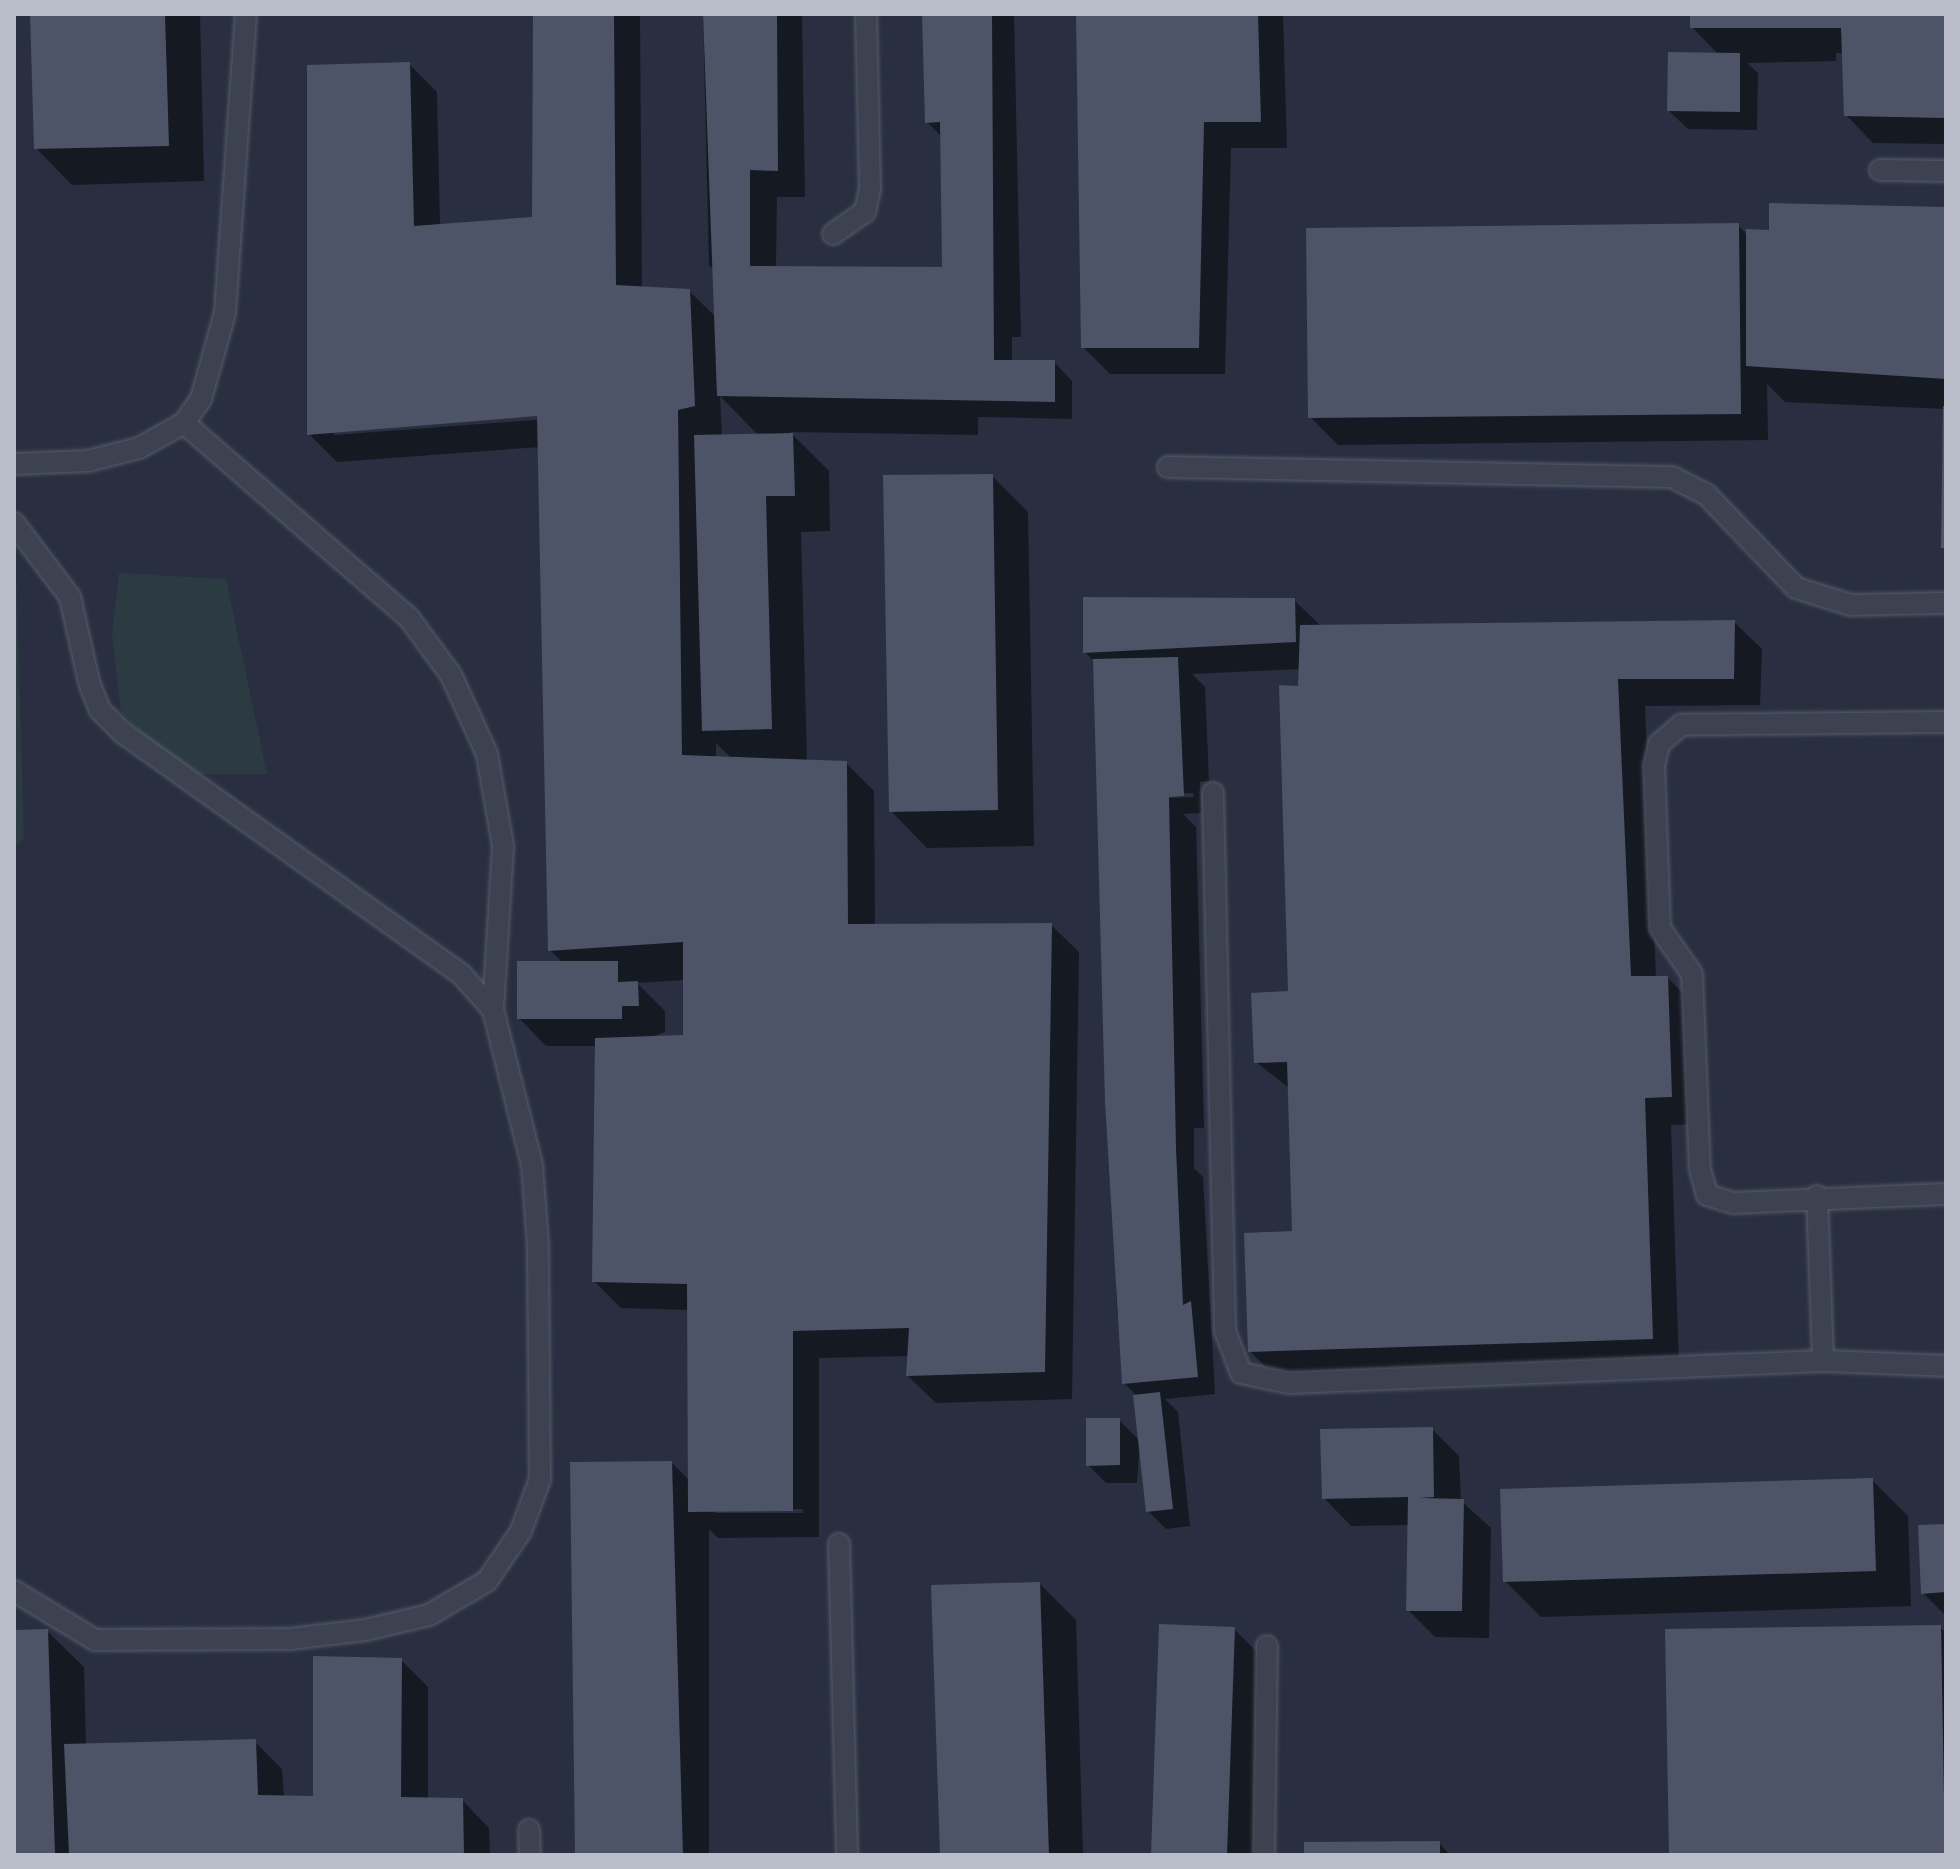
<!DOCTYPE html>
<html>
<head>
<meta charset="utf-8">
<style>
	body { margin:0 }
	#map { position:relative; width:1960px; height:1869px; overflow:hidden; background:#292f40; font-family:Helvetica,sans-serif }
	div>[style] { position:absolute }
	[style*='--x'] { left:calc(var(--x)*1px); top:calc(var(--y)*1px); width:calc(var(--w)*1px); rotate:calc(var(--a)*1deg) }
	.green>* { inset:0; background:#2b3b41 }
	.shadow>* { inset:0; background:#0007 }
	.building>* { inset:0; background:#4d5467 }
	.roads { filter:drop-shadow(0 0 2px #585d6b) drop-shadow(0 0 2px #585d6b) }
	.lane>* { height:20px; margin:-10px; padding:0 10px; transform-origin:10px; border-radius:10px; background:#3d4250 }
	span { translate:-50% -50%; white-space:nowrap; text-align:center; line-height:1.15; -webkit-text-stroke:8px #212736; paint-order:stroke }
	.frame { position:absolute; inset:0; border:16px solid #babeca; pointer-events:none }
</style>
</head>
<body>
<div id="map">
	<div class="green">
		<i style="clip-path:polygon(16px 571px,24px 838px,14px 847px,14px 572px)"></i>
		<i style="clip-path:polygon(119px 573px,226px 579px,267px 774px,200px 774px,152px 745px,121px 712px,112px 635px)"></i>
	</div>
	<div class="shadow">
		<i style="clip-path:polygon(32px 14px,200px 14px,204px 181px,72px 185px,36px 148px)"></i>
		<i style="clip-path:polygon(evenodd,535px 14px,640px 14px,642px 288px,689px 291px,720px 321px,720px 275px,709px 265px,703px 14px,802px 14px,805px 197px,777px 197px,776px 268px,944px 272px,942px 137px,927px 122px,923px 14px,1014px 14px,1021px 337px,1012px 337px,1012px 362px,1054px 362px,1072px 381px,1072px 419px,978px 417px,978px 435px,790px 432px,829px 471px,830px 531px,801px 532px,807px 762px,846px 763px,874px 791px,875px 926px,1051px 925px,1079px 952px,1072px 1399px,936px 1403px,908px 1376px,909px 1356px,819px 1358px,819px 1537px,718px 1538px,709px 1529px,709px 1855px,577px 1855px,672px 1463px,690px 1481px,689px 1310px,621px 1308px,594px 1281px,597px 1046px,546px 1046px,519px 1018px,563px 963px,550px 950px,540px 447px,337px 462px,309px 434px,409px 64px,437px 92px,440px 226px,534px 219px,535px 14px,720px 396px,759px 436px,722px 436px,720px 396px,535px 14px,547px 415px,547px 419px,334px 435px,334px 431px,547px 415px,535px 14px,716px 743px,732px 759px,716px 758px,716px 743px,535px 14px,685px 980px,685px 1037px,648px 1038px,665px 1032px,665px 1011px,637px 983px,685px 980px,535px 14px,715px 1509px,803px 1509px,803px 1513px,715px 1513px,715px 1509px)"></i>
		<i style="clip-path:polygon(1078px 14px,1283px 14px,1287px 148px,1231px 148px,1225px 374px,1110px 374px,1083px 347px)"></i>
		<i style="clip-path:polygon(1692px 14px,1946px 14px,1946px 144px,1873px 143px,1846px 115px,1844px 53px,1836px 53px,1836px 61px,1747px 63px,1758px 73px,1757px 130px,1688px 129px,1669px 111px,1719px 55px,1692px 27px)"></i>
		<i style="clip-path:polygon(1946px 207px,1946px 373px,1782px 366px,1946px 377px,1946px 550px,1945px 409px,1785px 402px,1767px 384px,1768px 440px,1338px 445px,1310px 417px,1738px 225px,1748px 236px)"></i>
		<i style="clip-path:polygon(992px 476px,1028px 512px,1034px 846px,927px 848px,891px 811px)"></i>
		<i style="clip-path:polygon(evenodd,1294px 600px,1321px 626px,1734px 622px,1762px 649px,1760px 705px,1645px 706px,1656px 978px,1668px 978px,1695px 1005px,1699px 1124px,1671px 1125px,1679px 1366px,1277px 1379px,1250px 1351px,1294px 1233px,1290px 1089px,1256px 1062px,1291px 993px,1300px 669px,1192px 674px,1205px 687px,1209px 781px,1200px 782px,1201px 813px,1183px 814px,1196px 827px,1204px 1128px,1194px 1128px,1194px 1168px,1203px 1177px,1215px 1394px,1165px 1399px,1178px 1412px,1190px 1526px,1166px 1529px,1148px 1511px,1140px 1442px,1137px 1483px,1106px 1483px,1088px 1465px,1119px 1420px,1140px 1441px,1138px 1397px,1124px 1383px,1117px 1308px,1095px 662px,1085px 652px,1294px 600px,1193px 793px,1194px 797px,1114px 800px,1114px 796px,1193px 793px)"></i>
		<i style="clip-path:polygon(1432px 1429px,1459px 1456px,1461px 1501px,1491px 1528px,1489px 1638px,1435px 1637px,1408px 1610px,1410px 1525px,1351px 1526px,1324px 1498px)"></i>
		<i style="clip-path:polygon(1872px 1480px,1908px 1516px,1911px 1606px,1541px 1617px,1505px 1581px)"></i>
		<i style="clip-path:polygon(1946px 1526px,1946px 1616px,1923px 1593px)"></i>
		<i style="clip-path:polygon(1040px 1584px,1076px 1620px,1083px 1855px,942px 1855px)"></i>
		<i style="clip-path:polygon(1940px 1627px,1946px 1633px,1946px 1855px,1671px 1855px)"></i>
		<i style="clip-path:polygon(1234px 1629px,1270px 1665px,1264px 1855px,1153px 1855px)"></i>
		<i style="clip-path:polygon(47px 1631px,84px 1667px,86px 1746px,255px 1742px,282px 1769px,284px 1797px,315px 1798px,401px 1660px,428px 1687px,428px 1800px,462px 1800px,489px 1828px,490px 1855px,14px 1855px,14px 1632px)"></i>
		<i style="clip-path:polygon(1439px 1843px,1450px 1855px,1306px 1855px)"></i>
	</div>
	<div class="building">
		<i style="clip-path:polygon(30px 14px,165px 14px,169px 146px,34px 149px)"></i>
		<i style="clip-path:polygon(533px 14px,614px 14px,616px 285px,690px 289px,695px 406px,678px 410px,682px 755px,847px 761px,848px 924px,1052px 923px,1045px 1372px,906px 1376px,909px 1328px,793px 1331px,793px 1511px,688px 1512px,687px 1284px,592px 1282px,595px 1038px,683px 1035px,683px 942px,548px 951px,537px 416px,307px 435px,307px 65px,410px 62px,414px 226px,532px 217px)"></i>
		<i style="clip-path:polygon(703px 14px,777px 14px,778px 171px,750px 170px,750px 266px,942px 267px,940px 122px,925px 123px,922px 14px,992px 14px,994px 360px,1055px 360px,1055px 402px,717px 396px)"></i>
		<i style="clip-path:polygon(1076px 14px,1258px 14px,1261px 122px,1204px 122px,1199px 348px,1081px 348px)"></i>
		<i style="clip-path:polygon(1690px 14px,1946px 14px,1946px 118px,1844px 116px,1841px 28px,1690px 28px)"></i>
		<i style="clip-path:polygon(1668px 52px,1740px 53px,1740px 112px,1667px 111px)"></i>
		<i style="clip-path:polygon(1769px 203px,1946px 207px,1946px 379px,1746px 366px,1746px 229px,1769px 230px)"></i>
		<i style="clip-path:polygon(1739px 223px,1741px 414px,1308px 418px,1306px 228px)"></i>
		<i style="clip-path:polygon(1943px 406px,1946px 406px,1946px 548px,1941px 548px)"></i>
		<i style="clip-path:polygon(793px 433px,795px 496px,766px 496px,772px 729px,702px 731px,694px 435px)"></i>
		<i style="clip-path:polygon(993px 474px,998px 810px,889px 812px,883px 475px)"></i>
		<i style="clip-path:polygon(1083px 597px,1295px 598px,1296px 642px,1083px 653px)"></i>
		<i style="clip-path:polygon(1735px 620px,1734px 679px,1618px 679px,1631px 976px,1668px 976px,1672px 1097px,1645px 1098px,1653px 1339px,1248px 1352px,1244px 1233px,1292px 1231px,1287px 1062px,1254px 1063px,1251px 993px,1288px 991px,1279px 685px,1298px 686px,1300px 625px)"></i>
		<i style="clip-path:polygon(1178px 657px,1184px 796px,1169px 797px,1176px 1148px,1183px 1305px,1191px 1301px,1198px 1377px,1122px 1384px,1105px 1102px,1093px 659px)"></i>
		<i style="clip-path:polygon(517px 961px,618px 961px,618px 982px,638px 981px,639px 1006px,622px 1006px,622px 1019px,517px 1019px)"></i>
		<i style="clip-path:polygon(1160px 1392px,1173px 1509px,1146px 1512px,1133px 1395px)"></i>
		<i style="clip-path:polygon(1086px 1418px,1120px 1418px,1120px 1465px,1086px 1466px)"></i>
		<i style="clip-path:polygon(1433px 1427px,1434px 1497px,1419px 1498px,1464px 1499px,1462px 1611px,1406px 1611px,1408px 1497px,1322px 1499px,1320px 1429px)"></i>
		<i style="clip-path:polygon(672px 1461px,683px 1855px,575px 1855px,570px 1462px)"></i>
		<i style="clip-path:polygon(1873px 1478px,1876px 1571px,1503px 1582px,1500px 1489px)"></i>
		<i style="clip-path:polygon(1946px 1524px,1946px 1592px,1921px 1594px,1918px 1525px)"></i>
		<i style="clip-path:polygon(1040px 1582px,1049px 1855px,940px 1855px,931px 1585px)"></i>
		<i style="clip-path:polygon(1159px 1624px,1235px 1627px,1227px 1855px,1151px 1855px)"></i>
		<i style="clip-path:polygon(1941px 1625px,1945px 1855px,1669px 1855px,1665px 1629px)"></i>
		<i style="clip-path:polygon(48px 1629px,55px 1855px,14px 1855px,14px 1630px)"></i>
		<i style="clip-path:polygon(313px 1656px,402px 1658px,401px 1797px,463px 1798px,464px 1855px,69px 1855px,64px 1744px,256px 1739px,258px 1795px,313px 1796px)"></i>
		<i style="clip-path:polygon(1440px 1841px,1440px 1855px,1304px 1855px,1304px 1842px)"></i>
	</div>
	<div class="roads">
		<div class="lane">
			<i style="--x:1880;--y:170;--w:66;--a:0.9"></i>
			<i style="--x:833;--y:234;--w:39;--a:-35"></i>
			<i style="--x:865;--y:212;--w:24;--a:-78"></i>
			<i style="--x:870;--y:189;--w:175;--a:-91.3"></i>
			<i style="--x:14;--y:464;--w:74;--a:-2.3"></i>
			<i style="--x:88;--y:461;--w:53;--a:-14.3"></i>
			<i style="--x:139;--y:448;--w:51;--a:-29.1"></i>
			<i style="--x:184;--y:423;--w:29;--a:-55"></i>
			<i style="--x:201;--y:399;--w:89;--a:-74.4"></i>
			<i style="--x:225;--y:313;--w:300;--a:-86"></i>
			<i style="--x:1168;--y:467;--w:504;--a:1.14"></i>
			<i style="--x:1672;--y:477;--w:38;--a:27"></i>
			<i style="--x:1706;--y:494;--w:130;--a:46.2"></i>
			<i style="--x:1796;--y:588;--w:58;--a:17.2"></i>
			<i style="--x:1851;--y:605;--w:95;--a:-1.2"></i>
			<i style="--x:14;--y:523;--w:93;--a:52.9"></i>
			<i style="--x:70;--y:597;--w:87;--a:77.4"></i>
			<i style="--x:89;--y:682;--w:30;--a:69"></i>
			<i style="--x:100;--y:710;--w:33;--a:45"></i>
			<i style="--x:123;--y:733;--w:415;--a:35.5"></i>
			<i style="--x:461;--y:974;--w:48;--a:48.4"></i>
			<i style="--x:1946;--y:722;--w:265;--a:179.4"></i>
			<i style="--x:1681;--y:725;--w:29;--a:139"></i>
			<i style="--x:1659;--y:744;--w:22;--a:103"></i>
			<i style="--x:1654;--y:765;--w:163;--a:87.9"></i>
			<i style="--x:1660;--y:928;--w:56;--a:55.2"></i>
			<i style="--x:1692;--y:974;--w:195;--a:87.7"></i>
			<i style="--x:1700;--y:1169;--w:27;--a:75"></i>
			<i style="--x:1707;--y:1195;--w:27;--a:17"></i>
			<i style="--x:1733;--y:1203;--w:213;--a:-2.4"></i>
			<i style="--x:1213;--y:793;--w:538;--a:88.72"></i>
			<i style="--x:1225;--y:1331;--w:45;--a:69.1"></i>
			<i style="--x:1241;--y:1373;--w:49;--a:11.8"></i>
			<i style="--x:1289;--y:1383;--w:534;--a:-2.36"></i>
			<i style="--x:1817;--y:1196;--w:165;--a:87.9"></i>
			<i style="--x:1823;--y:1361;--w:123;--a:2.3"></i>
			<i style="--x:839;--y:1544;--w:311;--a:88.5"></i>
			<i style="--x:14;--y:1591;--w:95;--a:31.2"></i>
			<i style="--x:95;--y:1640;--w:195;--a:-0.3"></i>
			<i style="--x:290;--y:1639;--w:76;--a:-6.8"></i>
			<i style="--x:365;--y:1630;--w:66;--a:-13.2"></i>
			<i style="--x:429;--y:1615;--w:67;--a:-30.4"></i>
			<i style="--x:487;--y:1581;--w:60;--a:-55.8"></i>
			<i style="--x:521;--y:1531;--w:55;--a:-69.9"></i>
			<i style="--x:540;--y:1479;--w:233;--a:-90.5"></i>
			<i style="--x:538;--y:1246;--w:81;--a:-94.2"></i>
			<i style="--x:532;--y:1165;--w:160;--a:-104.1"></i>
			<i style="--x:493;--y:1010;--w:164;--a:-86.5"></i>
			<i style="--x:503;--y:846;--w:93;--a:-99.9"></i>
			<i style="--x:487;--y:754;--w:87;--a:-114.5"></i>
			<i style="--x:451;--y:675;--w:71;--a:-126.4"></i>
			<i style="--x:409;--y:618;--w:298;--a:-139.1"></i>
			<i style="--x:529;--y:1830;--w:25;--a:88"></i>
			<i style="--x:1264;--y:1855;--w:209;--a:-89.2"></i>
		</div>
	</div>
	<div class="frame"></div>
</div>
</body>
</html>
